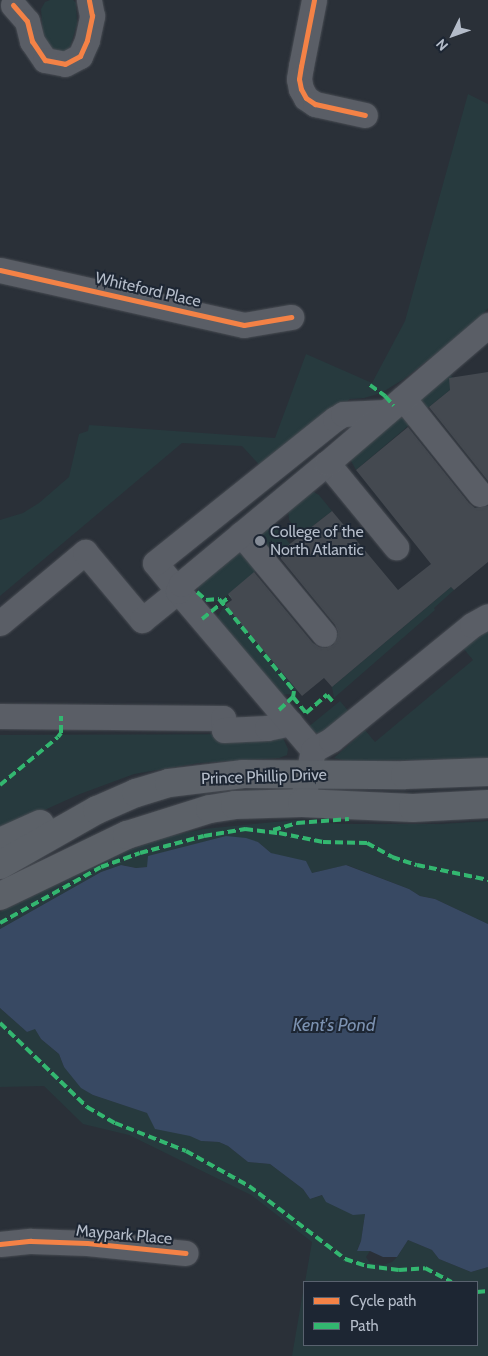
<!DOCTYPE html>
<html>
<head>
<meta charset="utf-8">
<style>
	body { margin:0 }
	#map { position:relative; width:488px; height:1356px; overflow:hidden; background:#2a3038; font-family:Cabin,sans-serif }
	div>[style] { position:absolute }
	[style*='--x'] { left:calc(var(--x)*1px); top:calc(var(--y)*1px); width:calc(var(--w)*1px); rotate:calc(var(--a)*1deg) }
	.green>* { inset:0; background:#273a3e }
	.water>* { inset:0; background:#384963 }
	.building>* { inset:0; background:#444950 }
	.roads { filter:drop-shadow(0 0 1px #484c53) drop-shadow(0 0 1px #484c53) }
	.minor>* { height:25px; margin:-12.5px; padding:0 12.5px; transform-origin:12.5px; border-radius:12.5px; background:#5a5e66 }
	.major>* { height:28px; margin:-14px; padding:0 14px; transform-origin:14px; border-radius:14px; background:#5c6168 }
	.quiet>* { height:4px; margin-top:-2px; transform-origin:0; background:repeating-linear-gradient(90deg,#33b770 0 8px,transparent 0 12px) }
	.cycleway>* { height:5px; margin:-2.5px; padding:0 2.5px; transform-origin:2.5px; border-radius:2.5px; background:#f48246 }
	.dots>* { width:14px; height:14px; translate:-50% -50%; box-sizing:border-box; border:2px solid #1d2633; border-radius:50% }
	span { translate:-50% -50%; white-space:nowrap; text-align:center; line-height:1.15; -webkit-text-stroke:4px #1d2633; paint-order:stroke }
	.street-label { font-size:16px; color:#b4bcc9 }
	.poi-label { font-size:16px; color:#b4bcc9 }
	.left { translate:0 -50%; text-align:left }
	.water-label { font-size:18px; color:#7c92b1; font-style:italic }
	.legend { position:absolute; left:303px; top:1281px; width:175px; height:65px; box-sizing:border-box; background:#1d2633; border:1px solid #59626f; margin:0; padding:6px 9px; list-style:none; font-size:15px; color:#b4bcc9 }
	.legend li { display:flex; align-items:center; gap:10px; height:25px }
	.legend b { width:25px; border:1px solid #59626f }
	.north { position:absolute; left:428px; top:10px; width:50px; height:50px; -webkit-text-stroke:4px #1d2633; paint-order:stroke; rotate:228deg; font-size:14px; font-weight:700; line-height:20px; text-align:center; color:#b4bcc9 }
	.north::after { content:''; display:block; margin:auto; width:18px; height:22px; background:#b4bcc9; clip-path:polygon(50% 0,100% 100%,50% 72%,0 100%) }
</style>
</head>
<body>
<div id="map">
	<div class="green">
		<i style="clip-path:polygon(50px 0,73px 0,76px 3px,77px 24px,69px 50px,60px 52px,51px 48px,43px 38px,41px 9px,45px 2px)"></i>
		<i style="clip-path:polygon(468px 94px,488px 104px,488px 308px,475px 323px,404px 379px,381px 393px,364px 398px,350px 399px,265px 471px,242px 446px,182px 443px,0 596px,0 520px,23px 513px,39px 503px,69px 477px,79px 434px,88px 431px,89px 425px,275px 438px,306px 354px,372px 383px,405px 321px)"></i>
		<i style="clip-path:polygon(449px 373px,453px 378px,450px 390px,424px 411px,421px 401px,422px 395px)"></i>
		<i style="clip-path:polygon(400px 418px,407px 418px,414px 421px,356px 470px,350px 459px,391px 421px)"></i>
		<i style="clip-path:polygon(312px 491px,319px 495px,332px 511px,301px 535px,289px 520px,288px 507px)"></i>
		<i style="clip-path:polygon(269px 524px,275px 526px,290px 544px,272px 558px,258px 538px,259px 530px)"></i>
		<i style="clip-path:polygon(236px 553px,242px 554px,259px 569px,220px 601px,205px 601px,197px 592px,199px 582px)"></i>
		<i style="clip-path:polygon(451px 587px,454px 590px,434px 608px,435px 610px,334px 698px,332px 687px)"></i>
		<i style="clip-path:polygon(225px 605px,297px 690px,291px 694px,281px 695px,220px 623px,218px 616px)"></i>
		<i style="clip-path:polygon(488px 631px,488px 758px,374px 761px,347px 761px,334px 758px,365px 730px,375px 742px,473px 660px,463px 648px)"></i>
		<i style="clip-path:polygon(340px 701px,350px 713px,318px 734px,307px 728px)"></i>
		<i style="clip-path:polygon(274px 734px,282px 736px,288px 749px,287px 755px,279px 758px,199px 763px,134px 774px,80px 794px,0 830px,0 735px)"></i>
		<i style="clip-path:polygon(295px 820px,340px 824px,440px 824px,488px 821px,488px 924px,435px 899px,420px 896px,409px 889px,347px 865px,312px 873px,271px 853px,258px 842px,148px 867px,136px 868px,121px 865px,101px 872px,0 929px,0 912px,129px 850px,170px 836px,204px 829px)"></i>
		<i style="clip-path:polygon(0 1008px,27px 1032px,35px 1028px,41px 1039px,59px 1054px,64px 1067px,93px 1095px,148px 1113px,201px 1141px,219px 1142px,228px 1146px,248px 1162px,270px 1164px,303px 1189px,310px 1199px,323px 1195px,365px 1214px,361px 1241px,357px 1250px,370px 1251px,366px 1257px,370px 1263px,383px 1265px,392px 1262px,397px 1257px,408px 1240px,432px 1250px,439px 1259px,471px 1272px,488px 1267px,488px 1356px,292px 1356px,304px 1286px,304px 1345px,477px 1345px,477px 1282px,305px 1282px,312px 1242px,251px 1195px,129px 1135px,83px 1124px,44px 1086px,0 1087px)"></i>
	</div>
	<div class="water">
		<i style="clip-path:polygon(226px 836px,246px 838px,258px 842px,271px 853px,306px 861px,312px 873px,346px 865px,409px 889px,420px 896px,435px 899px,488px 924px,488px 1267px,471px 1272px,439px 1259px,432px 1250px,408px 1240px,397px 1257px,383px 1257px,370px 1251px,357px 1251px,361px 1241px,365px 1214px,353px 1215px,326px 1202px,322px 1195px,310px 1199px,303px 1189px,270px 1164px,248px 1162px,228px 1146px,219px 1142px,201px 1141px,190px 1136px,155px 1129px,147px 1113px,93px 1095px,81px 1088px,64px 1067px,59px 1054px,41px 1039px,35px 1029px,27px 1032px,0 1008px,0 929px,101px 872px,121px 865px,136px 868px,147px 867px,148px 856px)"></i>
	</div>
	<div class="building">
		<i style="clip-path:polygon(488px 372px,488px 481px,429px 407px,450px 390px,449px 378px)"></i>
		<i style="clip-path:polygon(408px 427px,469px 503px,475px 508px,488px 506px,488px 562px,454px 590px,451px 587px,332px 687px,324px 678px,302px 696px,225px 605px,232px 600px,228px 594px,254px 572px,313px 643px,319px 647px,326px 648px,333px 645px,337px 639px,338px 632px,335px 625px,277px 554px,332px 511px,398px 590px,431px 564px,356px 470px)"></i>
	</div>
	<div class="roads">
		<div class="minor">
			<i style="--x:314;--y:0;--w:67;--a:101.1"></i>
			<i style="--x:301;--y:66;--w:13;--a:99"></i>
			<i style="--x:299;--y:79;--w:10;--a:79"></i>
			<i style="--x:301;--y:89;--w:10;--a:61"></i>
			<i style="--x:306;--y:98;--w:11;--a:34"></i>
			<i style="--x:315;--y:104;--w:51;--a:12.4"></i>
			<i style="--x:13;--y:5;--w:21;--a:49"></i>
			<i style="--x:27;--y:21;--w:21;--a:76"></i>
			<i style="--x:32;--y:41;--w:23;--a:56"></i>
			<i style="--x:45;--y:60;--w:20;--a:11"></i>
			<i style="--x:65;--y:64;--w:17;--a:-28"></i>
			<i style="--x:80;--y:56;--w:17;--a:-66"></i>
			<i style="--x:87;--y:40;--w:25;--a:-78"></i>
			<i style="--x:92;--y:16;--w:16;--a:-101"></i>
			<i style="--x:0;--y:270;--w:250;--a:12.7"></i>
			<i style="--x:244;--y:325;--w:48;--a:-9.7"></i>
			<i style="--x:403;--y:398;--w:123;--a:51.3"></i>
			<i style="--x:327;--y:463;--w:109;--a:50.6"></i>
			<i style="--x:241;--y:534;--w:130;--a:50.3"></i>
			<i style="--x:0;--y:623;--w:111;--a:-39.9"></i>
			<i style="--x:85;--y:552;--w:89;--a:50"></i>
			<i style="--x:142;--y:620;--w:46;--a:-38.9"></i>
			<i style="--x:178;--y:591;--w:36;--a:-129"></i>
			<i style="--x:155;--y:563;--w:231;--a:-38.7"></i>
			<i style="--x:335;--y:419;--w:9;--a:-32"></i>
			<i style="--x:343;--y:414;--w:43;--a:-2.7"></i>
			<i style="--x:0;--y:716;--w:223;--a:0.5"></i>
			<i style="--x:223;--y:718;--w:12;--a:85"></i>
			<i style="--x:224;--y:730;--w:43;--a:-2.7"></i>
			<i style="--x:267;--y:728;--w:24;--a:-12"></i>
			<i style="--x:313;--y:750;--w:209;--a:-130.3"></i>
			<i style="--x:178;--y:591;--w:8;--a:-67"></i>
			<i style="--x:181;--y:584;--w:190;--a:-39.7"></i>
			<i style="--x:327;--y:463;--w:212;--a:-40.6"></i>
			<i style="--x:302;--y:803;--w:54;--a:-78.3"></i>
			<i style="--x:313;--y:750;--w:21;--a:-29"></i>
			<i style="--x:331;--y:740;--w:182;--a:-39.2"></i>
			<i style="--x:472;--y:625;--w:18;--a:-29"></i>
			<i style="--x:0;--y:1244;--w:31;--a:-6"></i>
			<i style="--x:31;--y:1241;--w:56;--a:2"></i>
			<i style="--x:87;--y:1243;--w:99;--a:5.8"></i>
		</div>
		<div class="major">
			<i style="--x:0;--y:842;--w:44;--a:-24.2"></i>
			<i style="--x:0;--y:865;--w:112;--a:-29.6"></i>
			<i style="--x:97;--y:810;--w:43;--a:-23.6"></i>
			<i style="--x:136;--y:793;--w:34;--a:-17"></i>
			<i style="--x:169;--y:783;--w:75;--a:-6.9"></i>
			<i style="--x:243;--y:774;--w:162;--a:0.4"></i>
			<i style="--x:405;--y:775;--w:83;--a:-2.1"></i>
			<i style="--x:0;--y:896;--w:141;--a:-25.7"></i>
			<i style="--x:127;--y:835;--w:87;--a:-17.4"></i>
			<i style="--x:210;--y:809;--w:25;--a:-9"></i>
			<i style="--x:235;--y:805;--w:67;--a:-1.7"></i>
			<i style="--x:302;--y:803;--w:111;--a:2.6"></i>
			<i style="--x:413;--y:808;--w:75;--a:-3.1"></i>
		</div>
	</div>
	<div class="quiet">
		<i style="--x:370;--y:385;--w:19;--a:36"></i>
		<i style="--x:385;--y:396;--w:13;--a:48"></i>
		<i style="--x:197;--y:592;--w:12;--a:42"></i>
		<i style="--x:206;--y:600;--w:13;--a:-4"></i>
		<i style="--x:219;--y:599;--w:119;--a:50.8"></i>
		<i style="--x:294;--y:691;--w:6;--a:99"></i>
		<i style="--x:293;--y:697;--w:21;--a:51"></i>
		<i style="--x:306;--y:713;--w:28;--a:-41"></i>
		<i style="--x:327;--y:695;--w:9;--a:49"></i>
		<i style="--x:202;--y:619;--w:36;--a:-39"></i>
		<i style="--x:279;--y:710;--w:19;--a:-43"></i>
		<i style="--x:0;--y:785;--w:75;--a:-39.6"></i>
		<i style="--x:58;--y:737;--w:5;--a:-53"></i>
		<i style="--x:61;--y:733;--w:17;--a:-90"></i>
		<i style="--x:273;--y:830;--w:25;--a:-16"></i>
		<i style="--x:297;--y:823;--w:52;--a:-4.4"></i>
		<i style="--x:0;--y:923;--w:115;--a:-29"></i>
		<i style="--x:101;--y:867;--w:41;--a:-19.7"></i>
		<i style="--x:140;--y:853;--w:66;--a:-14.9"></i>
		<i style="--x:204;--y:836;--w:42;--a:-9.7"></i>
		<i style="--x:245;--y:829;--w:34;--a:7"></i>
		<i style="--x:279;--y:833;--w:45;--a:11.6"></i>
		<i style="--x:323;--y:842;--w:44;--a:1.3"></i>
		<i style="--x:367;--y:843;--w:29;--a:29"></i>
		<i style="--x:392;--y:857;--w:26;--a:18"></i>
		<i style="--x:417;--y:865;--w:73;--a:11.9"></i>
		<i style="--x:0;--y:1023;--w:121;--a:44"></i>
		<i style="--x:87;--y:1107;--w:32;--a:30"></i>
		<i style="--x:115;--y:1123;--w:76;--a:21.5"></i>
		<i style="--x:186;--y:1151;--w:72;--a:29.1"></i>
		<i style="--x:249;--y:1186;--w:121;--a:37.2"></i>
		<i style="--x:345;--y:1259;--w:23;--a:18"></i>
		<i style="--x:367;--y:1266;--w:32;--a:7"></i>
		<i style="--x:399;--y:1270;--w:26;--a:-4"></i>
		<i style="--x:425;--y:1268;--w:30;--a:28"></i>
		<i style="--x:477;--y:1292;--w:11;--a:-5"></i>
	</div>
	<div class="cycleway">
		<i style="--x:314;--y:0;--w:67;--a:101.1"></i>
		<i style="--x:301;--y:66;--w:13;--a:99"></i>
		<i style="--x:299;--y:79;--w:10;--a:79"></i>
		<i style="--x:301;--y:89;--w:10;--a:61"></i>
		<i style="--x:306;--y:98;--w:11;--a:34"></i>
		<i style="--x:315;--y:104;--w:51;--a:12.4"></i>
		<i style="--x:13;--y:5;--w:21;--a:49"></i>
		<i style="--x:27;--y:21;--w:21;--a:76"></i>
		<i style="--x:32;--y:41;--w:23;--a:56"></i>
		<i style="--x:45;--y:60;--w:20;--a:11"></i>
		<i style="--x:65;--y:64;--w:17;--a:-28"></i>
		<i style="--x:80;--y:56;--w:17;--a:-66"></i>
		<i style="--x:87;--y:40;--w:25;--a:-78"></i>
		<i style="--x:92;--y:16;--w:16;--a:-101"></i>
		<i style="--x:0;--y:270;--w:250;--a:12.7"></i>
		<i style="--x:244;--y:325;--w:48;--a:-9.7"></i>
		<i style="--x:0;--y:1244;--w:31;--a:-6"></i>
		<i style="--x:31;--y:1241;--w:56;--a:2"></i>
		<i style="--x:87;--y:1243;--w:99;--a:5.8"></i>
	</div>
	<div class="dots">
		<i style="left:260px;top:541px;background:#848b96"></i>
	</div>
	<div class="street-label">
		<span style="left:148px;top:290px;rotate:13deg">Whiteford Place</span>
		<span style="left:264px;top:777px;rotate:-2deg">Prince Phillip Drive</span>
		<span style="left:124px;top:1235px;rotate:5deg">Maypark Place</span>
	</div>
	<div class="poi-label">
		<span class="left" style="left:270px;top:541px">College of the<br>North Atlantic</span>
	</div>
	<div class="water-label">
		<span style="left:334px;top:1025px">Kent's Pond</span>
	</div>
	<ul class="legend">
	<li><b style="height:6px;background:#f48246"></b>Cycle path</li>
	<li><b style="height:6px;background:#33b770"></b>Path</li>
	</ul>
	<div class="north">N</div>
</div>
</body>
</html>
